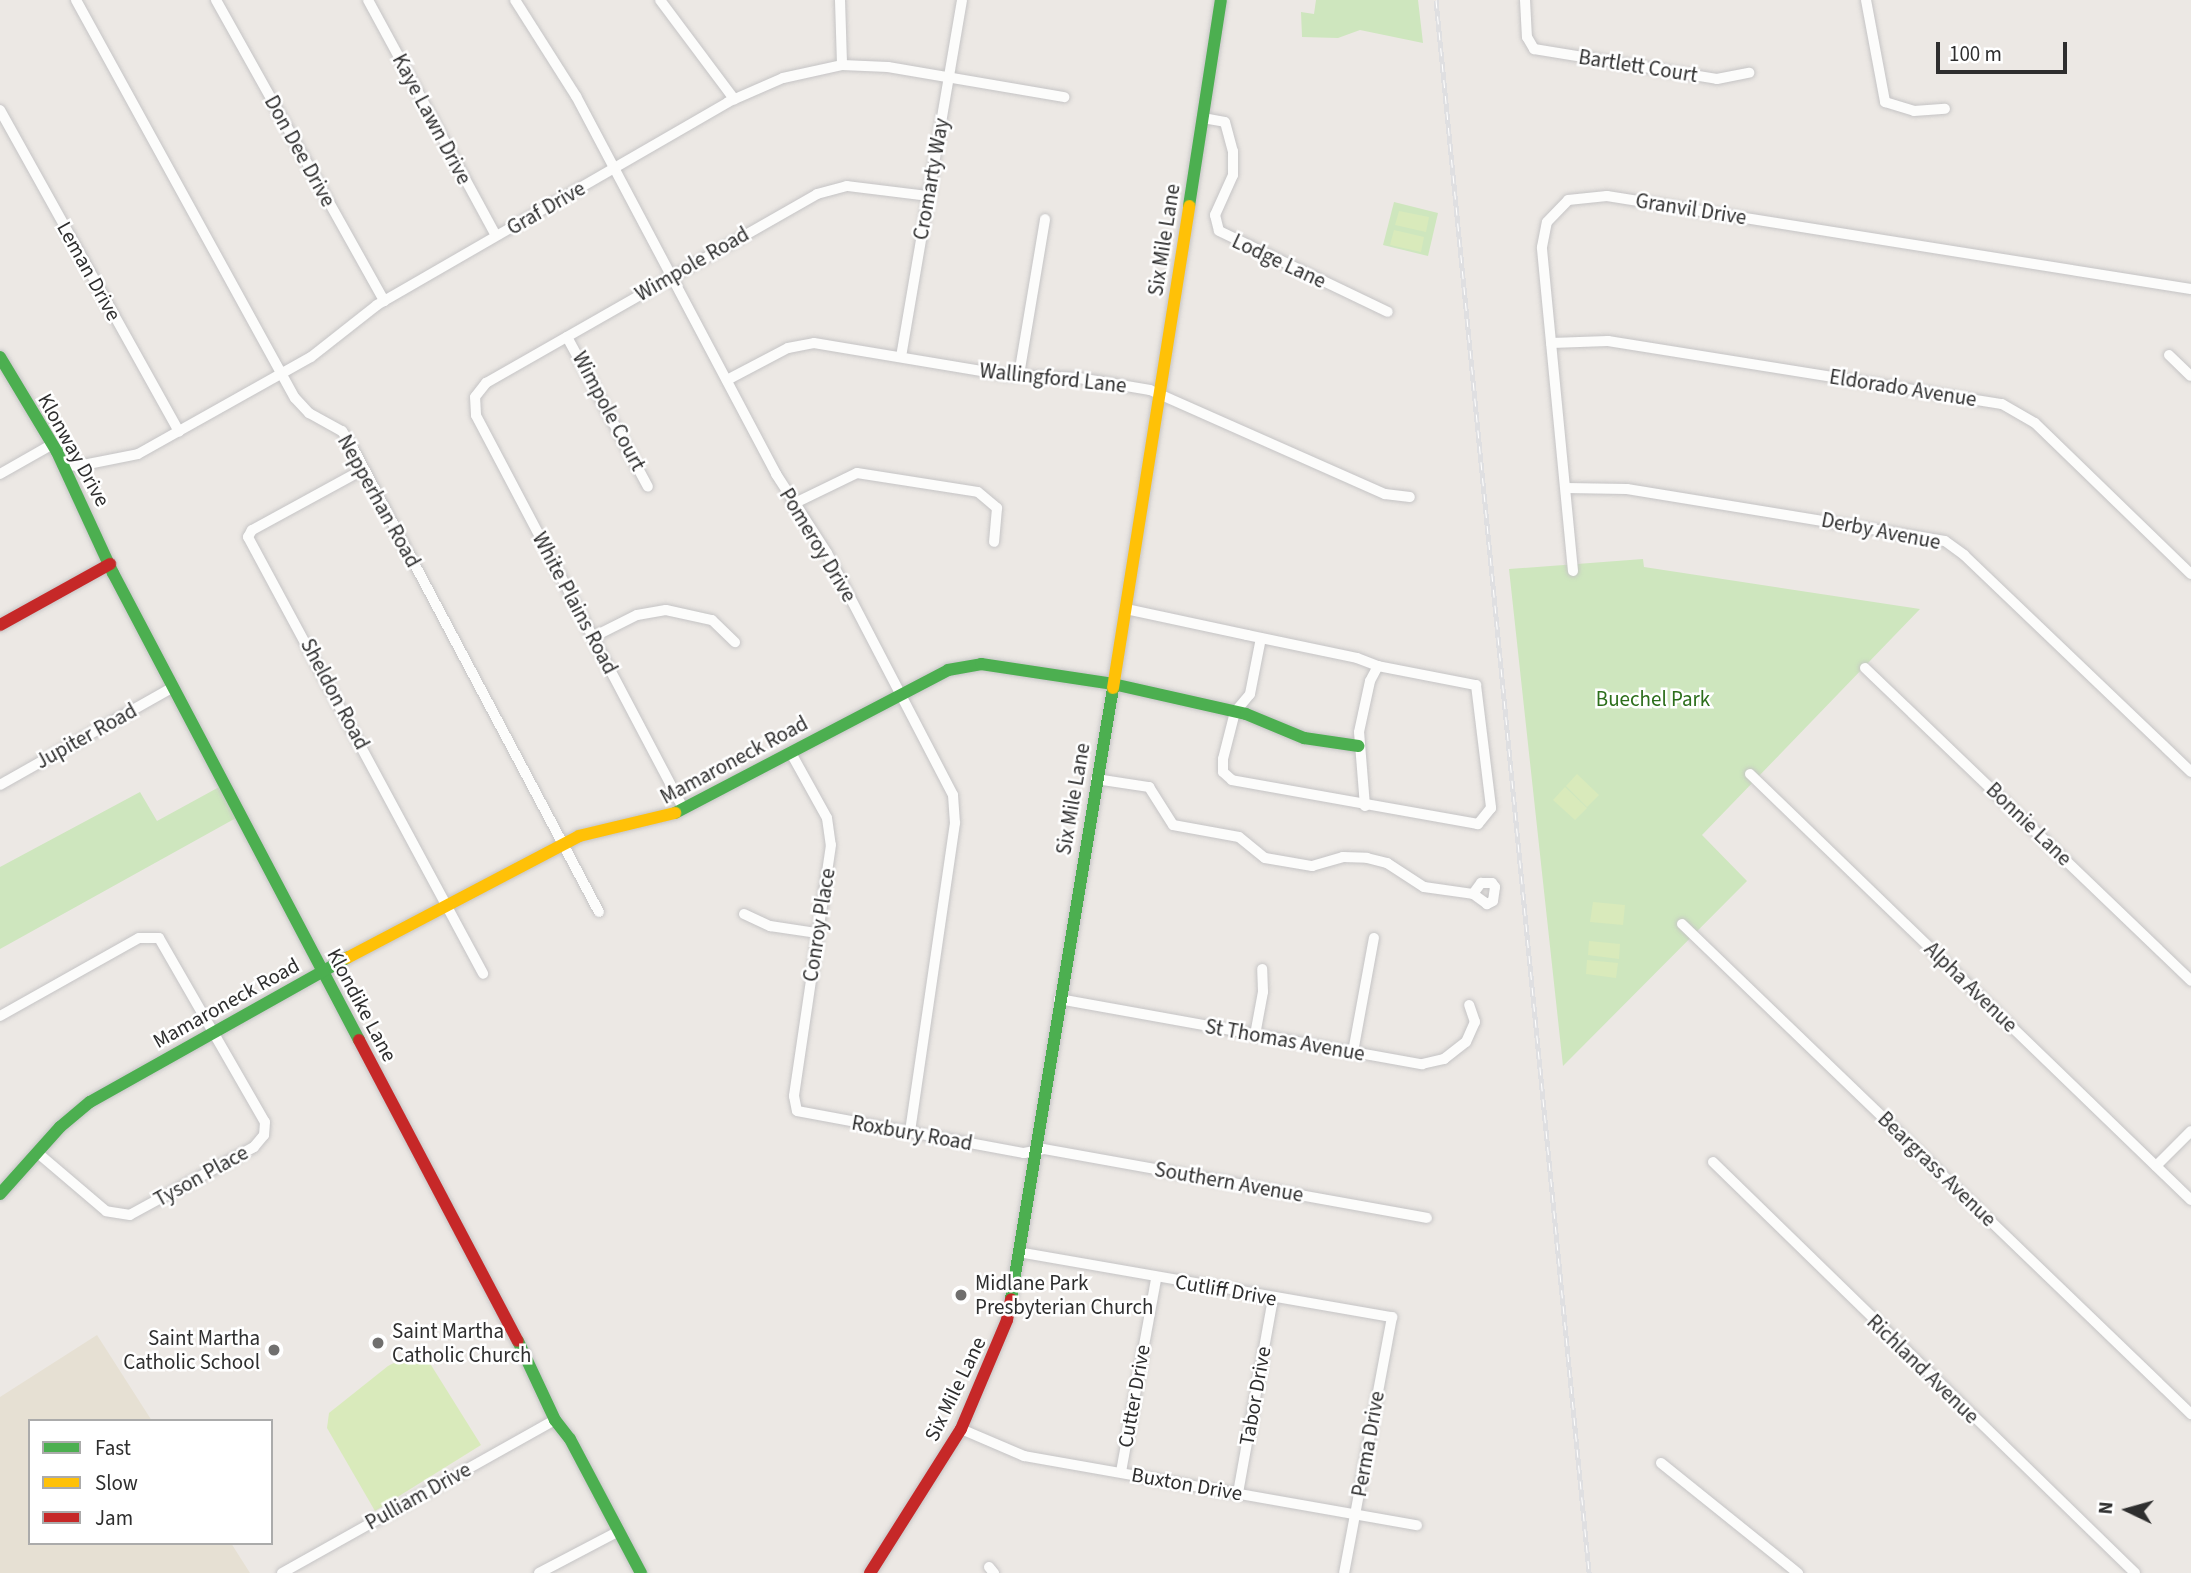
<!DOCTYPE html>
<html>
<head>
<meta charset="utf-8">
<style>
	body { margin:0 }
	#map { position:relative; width:2191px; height:1573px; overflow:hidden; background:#ece8e4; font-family:"Source Sans 3",sans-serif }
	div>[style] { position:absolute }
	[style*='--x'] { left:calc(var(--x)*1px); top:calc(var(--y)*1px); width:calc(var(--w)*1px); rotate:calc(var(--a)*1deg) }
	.education>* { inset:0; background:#e6e0d3 }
	.green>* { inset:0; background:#cee6be }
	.pitch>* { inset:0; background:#d9eabb }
	.roads { filter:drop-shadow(0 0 2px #c5c4c5) drop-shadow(0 0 2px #c5c4c5) }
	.street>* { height:10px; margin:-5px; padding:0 5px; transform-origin:5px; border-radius:5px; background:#fcfcfb }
	.fast>* { height:12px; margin:-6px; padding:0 6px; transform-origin:6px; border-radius:6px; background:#4caf50 }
	.slow>* { height:12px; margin:-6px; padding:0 6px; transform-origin:6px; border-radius:6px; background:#ffc107 }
	.jam>* { height:12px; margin:-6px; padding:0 6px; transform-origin:6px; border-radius:6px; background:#c62828 }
	.rail>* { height:5px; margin-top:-2.5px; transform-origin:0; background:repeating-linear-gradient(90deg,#fff 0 8px,#dfdfe1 0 16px); box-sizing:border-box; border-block:2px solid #dfdfe1 }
	.dots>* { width:19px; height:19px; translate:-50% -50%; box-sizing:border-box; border:4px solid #fff; border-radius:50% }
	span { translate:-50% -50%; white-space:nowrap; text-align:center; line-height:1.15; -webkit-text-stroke:5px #fff; paint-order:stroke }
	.street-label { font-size:21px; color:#2e2e2e }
	.park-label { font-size:21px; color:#2c6e1b }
	.poi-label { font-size:21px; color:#2e2e2e }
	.left { translate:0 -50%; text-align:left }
	.right { translate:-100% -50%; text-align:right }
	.legend { position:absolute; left:28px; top:1419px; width:245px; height:126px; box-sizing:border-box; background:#fff; border:2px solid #ababab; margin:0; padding:9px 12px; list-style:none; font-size:21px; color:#2e2e2e }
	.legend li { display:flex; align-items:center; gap:14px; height:35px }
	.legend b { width:35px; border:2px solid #ababab }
	.north { position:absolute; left:2093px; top:1475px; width:70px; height:70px; -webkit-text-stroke:5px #fff; paint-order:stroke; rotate:275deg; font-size:19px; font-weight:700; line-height:28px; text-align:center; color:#2e2e2e }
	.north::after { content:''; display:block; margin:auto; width:24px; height:32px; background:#2e2e2e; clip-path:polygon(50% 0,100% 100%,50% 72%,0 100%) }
	.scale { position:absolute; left:1936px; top:42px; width:131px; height:32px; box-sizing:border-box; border:4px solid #2e2e2e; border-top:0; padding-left:9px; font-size:21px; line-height:24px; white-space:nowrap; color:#2e2e2e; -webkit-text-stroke:5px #fff; paint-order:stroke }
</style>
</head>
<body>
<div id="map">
	<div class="education">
		<i style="clip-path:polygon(97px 1335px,152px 1421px,30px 1421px,30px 1543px,231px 1543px,250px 1573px,0 1573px,0 1397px)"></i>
	</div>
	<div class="green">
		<i style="clip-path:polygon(1316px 0,1418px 0,1423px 43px,1360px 30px,1338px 38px,1302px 37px,1301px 12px,1314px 14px)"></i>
		<i style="clip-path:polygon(1394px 202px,1438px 213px,1428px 256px,1383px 245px)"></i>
		<i style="clip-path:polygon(1643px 559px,1644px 567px,1920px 609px,1702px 835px,1747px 881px,1563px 1066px,1509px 569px)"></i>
		<i style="clip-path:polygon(221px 786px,236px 818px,0 949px,0 867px,140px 792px,157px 821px)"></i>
	</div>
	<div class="pitch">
		<i style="clip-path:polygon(1399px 211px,1429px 217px,1426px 232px,1395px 225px)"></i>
		<i style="clip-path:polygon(1394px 230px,1424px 237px,1421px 252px,1390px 245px)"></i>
		<i style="clip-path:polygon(1577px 774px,1599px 795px,1587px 807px,1566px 786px)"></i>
		<i style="clip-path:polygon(1565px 787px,1587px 808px,1575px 820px,1553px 800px)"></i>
		<i style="clip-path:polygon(1593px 902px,1625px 905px,1623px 925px,1590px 922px)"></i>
		<i style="clip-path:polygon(1589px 941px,1620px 944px,1619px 959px,1588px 955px)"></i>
		<i style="clip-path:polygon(1587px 960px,1618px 963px,1616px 978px,1586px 974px)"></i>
		<i style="clip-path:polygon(421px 1349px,481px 1445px,375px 1511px,327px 1428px,329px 1413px,388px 1366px)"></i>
	</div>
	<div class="roads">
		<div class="street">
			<i style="--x:76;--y:0;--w:454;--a:61.2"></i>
			<i style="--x:295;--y:398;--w:21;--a:47"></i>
			<i style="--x:309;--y:413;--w:38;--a:29"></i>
			<i style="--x:342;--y:431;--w:20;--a:57"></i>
			<i style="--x:353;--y:448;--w:525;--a:62.07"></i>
			<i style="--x:216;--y:0;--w:345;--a:60.8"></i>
			<i style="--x:368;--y:0;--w:268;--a:61.5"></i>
			<i style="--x:515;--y:0;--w:114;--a:57.6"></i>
			<i style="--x:576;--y:96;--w:428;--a:62.1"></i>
			<i style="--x:776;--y:474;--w:94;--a:57.2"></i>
			<i style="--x:827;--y:553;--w:273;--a:62.5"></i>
			<i style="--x:953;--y:795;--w:28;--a:86"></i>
			<i style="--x:955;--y:823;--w:311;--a:98.3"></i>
			<i style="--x:660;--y:0;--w:124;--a:53.2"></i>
			<i style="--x:840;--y:0;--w:65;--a:88.2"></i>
			<i style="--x:1525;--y:0;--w:37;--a:87"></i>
			<i style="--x:1527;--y:37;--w:14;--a:60"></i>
			<i style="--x:1534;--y:49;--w:185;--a:9.3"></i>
			<i style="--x:1717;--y:79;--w:33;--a:-11"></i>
			<i style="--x:1866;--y:0;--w:104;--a:79.4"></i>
			<i style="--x:1885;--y:102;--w:30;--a:17"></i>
			<i style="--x:1914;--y:111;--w:31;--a:-4"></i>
			<i style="--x:0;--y:110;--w:368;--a:60.9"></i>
			<i style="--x:1203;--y:118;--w:22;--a:10"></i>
			<i style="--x:1225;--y:122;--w:30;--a:75"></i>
			<i style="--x:1233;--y:151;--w:24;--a:90"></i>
			<i style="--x:1233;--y:175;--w:44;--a:114.2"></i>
			<i style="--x:1215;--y:215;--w:16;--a:76"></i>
			<i style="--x:1219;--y:231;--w:187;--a:25.6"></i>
			<i style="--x:567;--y:337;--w:170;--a:61.6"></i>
			<i style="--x:1551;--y:343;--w:57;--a:-2"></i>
			<i style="--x:1608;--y:341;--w:399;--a:9.1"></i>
			<i style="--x:2002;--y:404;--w:38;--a:30"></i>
			<i style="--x:2035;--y:423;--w:217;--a:44.1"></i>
			<i style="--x:2169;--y:355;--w:30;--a:44"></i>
			<i style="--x:901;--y:357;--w:362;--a:-80.3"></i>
			<i style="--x:1019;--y:375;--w:158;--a:-80.5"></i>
			<i style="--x:727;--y:380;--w:69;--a:-27.7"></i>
			<i style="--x:788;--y:348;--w:26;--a:-11"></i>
			<i style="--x:814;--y:343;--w:194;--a:9.5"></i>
			<i style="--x:1005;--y:375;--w:74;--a:2.3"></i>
			<i style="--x:1079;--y:378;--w:72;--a:9.6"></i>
			<i style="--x:1150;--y:390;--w:257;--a:23.9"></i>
			<i style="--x:1385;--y:494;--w:25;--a:7"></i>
			<i style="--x:63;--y:464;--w:15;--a:8"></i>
			<i style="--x:78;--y:466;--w:61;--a:-11.3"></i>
			<i style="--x:138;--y:454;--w:198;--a:-29.3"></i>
			<i style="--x:311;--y:357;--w:84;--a:-38.2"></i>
			<i style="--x:377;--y:305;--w:405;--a:-30"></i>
			<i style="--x:728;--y:102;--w:60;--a:-23.6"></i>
			<i style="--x:783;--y:78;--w:60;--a:-12.4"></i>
			<i style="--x:842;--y:65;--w:46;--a:2.5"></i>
			<i style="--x:888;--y:67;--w:179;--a:9.7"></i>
			<i style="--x:364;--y:469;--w:128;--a:151.4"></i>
			<i style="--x:252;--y:530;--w:8;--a:120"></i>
			<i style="--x:248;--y:537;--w:496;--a:61.7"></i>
			<i style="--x:0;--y:474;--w:59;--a:-29.6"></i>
			<i style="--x:1566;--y:488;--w:61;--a:0.9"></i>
			<i style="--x:1627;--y:489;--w:322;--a:9.3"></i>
			<i style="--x:1945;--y:541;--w:24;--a:36"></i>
			<i style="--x:1964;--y:555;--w:314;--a:43.7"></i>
			<i style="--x:793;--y:504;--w:71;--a:-25.8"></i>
			<i style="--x:857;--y:473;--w:122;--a:8.9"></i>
			<i style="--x:978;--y:492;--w:25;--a:40"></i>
			<i style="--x:997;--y:508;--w:34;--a:95"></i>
			<i style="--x:1573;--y:571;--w:325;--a:-95.5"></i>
			<i style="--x:1542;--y:247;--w:25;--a:-79"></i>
			<i style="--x:1547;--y:222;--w:30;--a:-46"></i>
			<i style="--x:1568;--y:200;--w:39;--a:-6"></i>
			<i style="--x:1607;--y:196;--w:591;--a:9.05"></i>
			<i style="--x:1126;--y:609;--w:124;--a:12.1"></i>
			<i style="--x:1247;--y:635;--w:112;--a:11.8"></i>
			<i style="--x:1357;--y:658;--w:22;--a:21"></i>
			<i style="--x:1378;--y:666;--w:100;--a:11"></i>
			<i style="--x:1476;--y:685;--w:124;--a:83"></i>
			<i style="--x:1491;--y:808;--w:21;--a:129"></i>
			<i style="--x:1478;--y:824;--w:250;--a:-169.9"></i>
			<i style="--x:1232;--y:780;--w:12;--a:-138"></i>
			<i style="--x:1223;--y:772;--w:13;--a:-90"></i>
			<i style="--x:1223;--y:759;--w:49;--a:-75.7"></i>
			<i style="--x:1235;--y:712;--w:23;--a:-50"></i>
			<i style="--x:1250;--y:694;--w:57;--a:-78.9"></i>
			<i style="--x:593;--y:637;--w:49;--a:-26.6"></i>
			<i style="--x:637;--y:615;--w:29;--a:-10"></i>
			<i style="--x:666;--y:610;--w:47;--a:12.3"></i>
			<i style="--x:712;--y:620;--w:32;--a:44"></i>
			<i style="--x:1865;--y:668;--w:452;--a:43.8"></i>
			<i style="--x:791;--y:753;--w:74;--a:61"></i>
			<i style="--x:827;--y:818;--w:27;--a:82"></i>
			<i style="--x:831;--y:845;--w:254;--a:98.4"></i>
			<i style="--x:794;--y:1096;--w:15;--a:79"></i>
			<i style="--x:797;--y:1111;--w:231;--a:10.5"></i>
			<i style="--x:1024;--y:1153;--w:20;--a:-11"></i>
			<i style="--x:1044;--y:1149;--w:389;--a:10.2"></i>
			<i style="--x:1750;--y:774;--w:613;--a:44.01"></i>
			<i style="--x:1096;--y:779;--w:54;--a:8.6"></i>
			<i style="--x:1149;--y:787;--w:45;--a:57.7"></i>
			<i style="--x:1173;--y:825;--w:67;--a:10.3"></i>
			<i style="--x:1239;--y:837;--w:33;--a:39"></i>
			<i style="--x:1265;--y:858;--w:48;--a:9.7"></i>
			<i style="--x:1312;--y:866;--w:32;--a:-16"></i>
			<i style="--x:1343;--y:857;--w:24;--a:2"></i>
			<i style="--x:1367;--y:858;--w:21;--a:14"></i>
			<i style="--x:1387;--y:863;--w:44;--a:33"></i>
			<i style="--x:1424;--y:887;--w:49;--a:8.1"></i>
			<i style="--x:1473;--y:894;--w:14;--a:-54"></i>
			<i style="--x:1481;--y:883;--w:11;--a:0"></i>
			<i style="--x:1492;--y:883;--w:5;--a:53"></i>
			<i style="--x:1495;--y:887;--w:14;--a:98"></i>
			<i style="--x:1493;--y:901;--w:7;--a:153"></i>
			<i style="--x:1487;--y:904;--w:17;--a:-144"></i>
			<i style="--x:0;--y:785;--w:199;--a:-29.5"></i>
			<i style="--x:1365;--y:806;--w:74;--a:-94.6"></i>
			<i style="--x:1359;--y:732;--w:52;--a:-77.8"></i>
			<i style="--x:1370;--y:681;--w:17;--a:-62"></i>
			<i style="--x:683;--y:808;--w:444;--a:-117.8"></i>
			<i style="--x:476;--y:415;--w:18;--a:-93"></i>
			<i style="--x:475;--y:397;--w:18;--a:-52"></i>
			<i style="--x:486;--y:383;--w:381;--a:-29.7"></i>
			<i style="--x:817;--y:194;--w:31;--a:-15"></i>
			<i style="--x:847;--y:186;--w:82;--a:7"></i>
			<i style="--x:744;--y:914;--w:29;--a:25"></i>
			<i style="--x:770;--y:926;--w:48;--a:8.5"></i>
			<i style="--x:1682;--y:924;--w:707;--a:43.91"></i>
			<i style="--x:1059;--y:999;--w:369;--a:10.2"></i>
			<i style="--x:1422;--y:1064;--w:23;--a:-13"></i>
			<i style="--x:1444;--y:1059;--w:28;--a:-38"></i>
			<i style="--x:1466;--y:1042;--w:22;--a:-66"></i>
			<i style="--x:1475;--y:1022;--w:18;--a:-109"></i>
			<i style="--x:0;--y:1016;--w:159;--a:-29.3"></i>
			<i style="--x:139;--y:938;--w:20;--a:0"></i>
			<i style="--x:159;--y:938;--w:212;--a:60.1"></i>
			<i style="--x:265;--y:1122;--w:13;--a:94"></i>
			<i style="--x:264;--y:1135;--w:16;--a:130"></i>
			<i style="--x:254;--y:1147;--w:141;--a:151.3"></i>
			<i style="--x:130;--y:1215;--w:24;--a:-171"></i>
			<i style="--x:106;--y:1211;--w:88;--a:-139.6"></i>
			<i style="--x:1255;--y:1035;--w:44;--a:-79.5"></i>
			<i style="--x:1263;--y:992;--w:23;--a:-92"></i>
			<i style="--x:1353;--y:1052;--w:116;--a:-79.6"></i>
			<i style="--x:1713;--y:1162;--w:589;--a:44.24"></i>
			<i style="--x:2156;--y:1166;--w:49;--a:-45"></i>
			<i style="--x:1018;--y:1252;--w:380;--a:9.9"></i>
			<i style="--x:1392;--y:1317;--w:260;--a:100.6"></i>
			<i style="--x:961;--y:1429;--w:69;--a:23.2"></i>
			<i style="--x:1024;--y:1456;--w:399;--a:10"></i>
			<i style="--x:1661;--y:1463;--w:176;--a:38.8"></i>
			<i style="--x:1121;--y:1472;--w:196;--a:-79.7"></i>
			<i style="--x:1238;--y:1493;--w:197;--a:-79.8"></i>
			<i style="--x:989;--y:1567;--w:8;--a:50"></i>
			<i style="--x:282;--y:1573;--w:313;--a:-29.3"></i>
			<i style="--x:539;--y:1573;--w:88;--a:-27.7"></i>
		</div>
		<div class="fast">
			<i style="--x:1189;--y:206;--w:208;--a:-81.2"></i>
			<i style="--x:0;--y:357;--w:111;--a:59"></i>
			<i style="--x:57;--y:452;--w:133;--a:65.2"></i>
			<i style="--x:113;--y:573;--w:528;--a:62.22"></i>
			<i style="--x:675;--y:813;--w:308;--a:-27.6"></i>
			<i style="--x:948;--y:670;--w:34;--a:-10"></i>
			<i style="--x:981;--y:664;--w:134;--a:8.6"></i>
			<i style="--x:1113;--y:684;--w:136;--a:12.7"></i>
			<i style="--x:1246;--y:714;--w:63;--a:22.5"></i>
			<i style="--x:1304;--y:738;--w:55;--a:8.4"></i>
			<i style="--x:0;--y:1194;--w:90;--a:-48.2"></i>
			<i style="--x:60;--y:1127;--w:39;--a:-40"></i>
			<i style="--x:90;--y:1102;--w:295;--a:-29.3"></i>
			<i style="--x:1011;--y:1299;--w:619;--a:-80.52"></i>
			<i style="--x:518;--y:1341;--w:87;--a:64.9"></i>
			<i style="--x:555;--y:1420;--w:24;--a:52"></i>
			<i style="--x:570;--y:1439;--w:152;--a:62.1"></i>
		</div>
		<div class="slow">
			<i style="--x:1113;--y:688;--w:488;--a:-81"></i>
			<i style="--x:347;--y:958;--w:262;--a:-27.7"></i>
			<i style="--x:579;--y:836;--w:99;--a:-13.5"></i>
		</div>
		<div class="jam">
			<i style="--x:0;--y:625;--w:126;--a:-29"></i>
			<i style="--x:359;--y:1040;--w:340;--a:62.2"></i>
			<i style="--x:870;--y:1573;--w:170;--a:-57.7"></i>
			<i style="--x:961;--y:1429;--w:118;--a:-67.1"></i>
			<i style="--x:1007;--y:1320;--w:21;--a:-79"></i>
		</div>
	</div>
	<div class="rail">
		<i style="--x:1436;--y:0;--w:1580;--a:84.44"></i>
	</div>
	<div class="dots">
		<i style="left:961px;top:1295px;background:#706f6e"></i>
		<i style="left:378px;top:1343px;background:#706f6e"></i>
		<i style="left:274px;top:1350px;background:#706f6e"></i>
	</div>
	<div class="street-label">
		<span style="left:1638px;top:66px;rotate:9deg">Bartlett Court</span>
		<span style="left:432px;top:119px;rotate:62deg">Kaye Lawn Drive</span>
		<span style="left:300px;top:151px;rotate:61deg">Don Dee Drive</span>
		<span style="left:931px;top:179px;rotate:-80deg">Cromarty Way</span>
		<span style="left:546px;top:208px;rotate:-30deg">Graf Drive</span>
		<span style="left:1691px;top:209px;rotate:9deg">Granvil Drive</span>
		<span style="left:1164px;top:240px;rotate:-81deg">Six Mile Lane</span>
		<span style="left:1279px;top:261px;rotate:25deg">Lodge Lane</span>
		<span style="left:692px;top:264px;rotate:-30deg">Wimpole Road</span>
		<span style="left:89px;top:271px;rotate:61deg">Leman Drive</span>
		<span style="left:1053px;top:378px;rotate:6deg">Wallingford Lane</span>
		<span style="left:1903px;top:388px;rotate:9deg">Eldorado Avenue</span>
		<span style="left:609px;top:411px;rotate:62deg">Wimpole Court</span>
		<span style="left:74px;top:450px;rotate:61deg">Klonway Drive</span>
		<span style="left:379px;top:501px;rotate:61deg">Nepperhan Road</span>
		<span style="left:1881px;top:531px;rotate:11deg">Derby Avenue</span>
		<span style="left:818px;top:545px;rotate:59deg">Pomeroy Drive</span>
		<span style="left:575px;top:603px;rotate:62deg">White Plains Road</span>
		<span style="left:335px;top:694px;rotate:62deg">Sheldon Road</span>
		<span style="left:86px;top:736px;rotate:-29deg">Jupiter Road</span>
		<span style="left:734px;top:760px;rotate:-28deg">Mamaroneck Road</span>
		<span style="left:1073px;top:799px;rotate:-80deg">Six Mile Lane</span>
		<span style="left:2029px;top:824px;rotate:44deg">Bonnie Lane</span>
		<span style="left:819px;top:925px;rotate:-81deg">Conroy Place</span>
		<span style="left:1971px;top:987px;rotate:44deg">Alpha Avenue</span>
		<span style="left:226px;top:1003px;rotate:-29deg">Mamaroneck Road</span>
		<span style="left:362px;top:1005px;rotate:62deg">Klondike Lane</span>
		<span style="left:1285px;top:1040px;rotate:10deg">St Thomas Avenue</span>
		<span style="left:912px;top:1133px;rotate:10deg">Roxbury Road</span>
		<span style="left:1937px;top:1169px;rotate:44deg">Beargrass Avenue</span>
		<span style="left:201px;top:1176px;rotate:-29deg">Tyson Place</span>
		<span style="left:1229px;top:1182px;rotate:10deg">Southern Avenue</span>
		<span style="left:1226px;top:1290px;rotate:10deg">Cutliff Drive</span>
		<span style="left:1923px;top:1369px;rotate:44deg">Richland Avenue</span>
		<span style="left:955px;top:1389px;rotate:-64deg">Six Mile Lane</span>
		<span style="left:1134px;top:1396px;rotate:-80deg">Cutter Drive</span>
		<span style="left:1255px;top:1396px;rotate:-80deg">Tabor Drive</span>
		<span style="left:1368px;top:1444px;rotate:-80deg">Perma Drive</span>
		<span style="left:1187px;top:1484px;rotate:10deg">Buxton Drive</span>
		<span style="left:418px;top:1496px;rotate:-29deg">Pulliam Drive</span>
	</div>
	<div class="park-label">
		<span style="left:1653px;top:699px">Buechel Park</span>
	</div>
	<div class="poi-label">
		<span class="left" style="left:975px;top:1295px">Midlane Park<br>Presbyterian Church</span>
		<span class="left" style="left:392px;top:1343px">Saint Martha<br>Catholic Church</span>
		<span class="right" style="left:260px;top:1350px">Saint Martha<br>Catholic School</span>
	</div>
	<ul class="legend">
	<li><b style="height:9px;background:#4caf50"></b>Fast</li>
	<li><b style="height:9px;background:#ffc107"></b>Slow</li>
	<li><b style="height:9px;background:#c62828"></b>Jam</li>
	</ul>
	<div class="north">N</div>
	<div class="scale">100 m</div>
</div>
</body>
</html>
